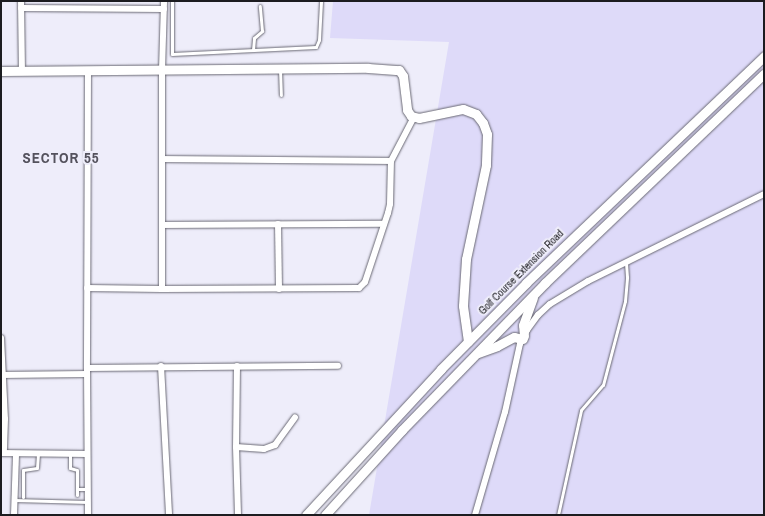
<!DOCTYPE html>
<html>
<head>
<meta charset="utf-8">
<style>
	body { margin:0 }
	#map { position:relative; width:765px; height:516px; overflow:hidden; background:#eeedfa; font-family:"Archivo Narrow",sans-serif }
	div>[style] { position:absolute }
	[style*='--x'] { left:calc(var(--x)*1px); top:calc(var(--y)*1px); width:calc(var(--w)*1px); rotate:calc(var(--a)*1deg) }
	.green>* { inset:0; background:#dedaf9 }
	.roads { filter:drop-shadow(0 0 1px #696873) drop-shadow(0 0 1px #696873) }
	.lane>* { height:3px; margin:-1.5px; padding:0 1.5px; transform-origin:1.5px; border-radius:1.5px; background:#fff }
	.street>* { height:6px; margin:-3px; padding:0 3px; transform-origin:3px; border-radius:3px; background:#fff }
	.secondary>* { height:9px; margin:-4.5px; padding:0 4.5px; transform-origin:4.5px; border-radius:4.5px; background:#fff }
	span { translate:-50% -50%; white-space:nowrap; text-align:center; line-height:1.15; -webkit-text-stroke:4px #eeedfa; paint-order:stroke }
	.street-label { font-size:11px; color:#1c1c20 }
	.district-label { font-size:15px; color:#54525d; font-weight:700; letter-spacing:1px }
	.frame { position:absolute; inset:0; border:2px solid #1c1c20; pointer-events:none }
</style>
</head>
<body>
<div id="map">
	<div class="green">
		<i style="clip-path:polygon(333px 1px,764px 1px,764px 515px,369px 515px,449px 42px,330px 38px)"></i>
	</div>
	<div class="roads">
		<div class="lane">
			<i style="--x:172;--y:1;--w:53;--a:90"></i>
			<i style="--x:172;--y:54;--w:144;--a:-2.8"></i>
			<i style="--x:316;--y:47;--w:8;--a:-67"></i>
			<i style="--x:319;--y:40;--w:39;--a:-87"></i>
			<i style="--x:253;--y:50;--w:12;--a:-85"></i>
			<i style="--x:254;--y:38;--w:11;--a:-41"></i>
			<i style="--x:262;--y:31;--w:25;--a:-95"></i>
			<i style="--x:280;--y:69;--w:26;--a:88"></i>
			<i style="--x:70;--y:454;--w:14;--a:90"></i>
			<i style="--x:70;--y:468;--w:7;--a:16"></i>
			<i style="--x:77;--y:470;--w:25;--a:90"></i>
			<i style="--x:77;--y:489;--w:11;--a:0"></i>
			<i style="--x:23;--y:497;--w:27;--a:-90"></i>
			<i style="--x:23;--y:470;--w:14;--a:-8"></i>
			<i style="--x:37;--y:468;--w:14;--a:-86"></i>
			<i style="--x:14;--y:500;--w:74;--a:1.5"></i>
			<i style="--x:558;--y:515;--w:107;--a:-77.6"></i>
			<i style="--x:581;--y:410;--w:33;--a:-49"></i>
			<i style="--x:603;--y:385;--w:87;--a:-75.3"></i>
			<i style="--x:625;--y:301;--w:24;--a:-85"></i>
			<i style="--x:627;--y:277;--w:15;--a:-94"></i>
		</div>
		<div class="street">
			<i style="--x:21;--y:1;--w:70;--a:89.2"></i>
			<i style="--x:21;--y:8;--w:143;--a:0.4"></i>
			<i style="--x:88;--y:71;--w:297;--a:90.2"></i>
			<i style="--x:87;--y:368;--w:147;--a:89.6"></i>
			<i style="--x:162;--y:159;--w:229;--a:0.5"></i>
			<i style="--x:278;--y:224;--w:65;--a:89.1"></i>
			<i style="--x:163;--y:225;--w:221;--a:-0.3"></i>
			<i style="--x:87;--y:288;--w:75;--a:0.8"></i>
			<i style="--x:162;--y:289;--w:197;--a:-0.3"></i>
			<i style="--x:359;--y:288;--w:8;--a:-45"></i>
			<i style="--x:365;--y:282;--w:73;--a:-71.6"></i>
			<i style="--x:388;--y:213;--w:9;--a:-77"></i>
			<i style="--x:390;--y:204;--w:43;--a:-88.7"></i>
			<i style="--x:391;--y:161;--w:50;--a:-62.4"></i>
			<i style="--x:162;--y:289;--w:219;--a:-90"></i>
			<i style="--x:162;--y:70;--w:69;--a:-88.3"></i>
			<i style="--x:1;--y:338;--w:81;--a:87.2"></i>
			<i style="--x:5;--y:419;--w:34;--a:92"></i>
			<i style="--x:161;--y:366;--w:149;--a:86.9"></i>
			<i style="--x:237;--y:366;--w:81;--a:90.7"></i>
			<i style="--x:236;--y:447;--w:68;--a:88.3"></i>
			<i style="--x:87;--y:368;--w:251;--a:-0.5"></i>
			<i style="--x:1;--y:375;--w:86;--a:-0.7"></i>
			<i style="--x:236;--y:447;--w:28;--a:4"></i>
			<i style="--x:264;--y:449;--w:12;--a:-20"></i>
			<i style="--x:275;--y:445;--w:34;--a:-54"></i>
			<i style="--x:1;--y:453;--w:86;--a:0.7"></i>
			<i style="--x:14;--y:515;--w:61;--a:-88.1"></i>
			<i style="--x:475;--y:515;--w:107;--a:-73.8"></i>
			<i style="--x:505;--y:412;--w:70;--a:-77.6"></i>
			<i style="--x:520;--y:344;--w:16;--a:-63"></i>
			<i style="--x:527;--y:330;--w:19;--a:-54"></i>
			<i style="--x:538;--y:315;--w:16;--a:-43"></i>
			<i style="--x:550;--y:304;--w:44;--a:-31.2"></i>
			<i style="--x:588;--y:281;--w:196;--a:-26.3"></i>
		</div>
		<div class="secondary">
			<i style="--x:1;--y:71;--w:367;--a:-0.5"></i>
			<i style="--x:368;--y:68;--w:31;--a:4"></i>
			<i style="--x:399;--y:70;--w:7;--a:56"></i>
			<i style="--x:403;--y:76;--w:34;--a:83"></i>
			<i style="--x:407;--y:110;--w:7;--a:56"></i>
			<i style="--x:411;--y:116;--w:8;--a:14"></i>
			<i style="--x:419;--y:118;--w:45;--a:-11.6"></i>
			<i style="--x:463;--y:109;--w:14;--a:21"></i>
			<i style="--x:476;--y:114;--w:11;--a:52"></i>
			<i style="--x:483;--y:123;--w:12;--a:70"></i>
			<i style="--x:487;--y:134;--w:31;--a:92"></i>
			<i style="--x:486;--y:165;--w:96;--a:102"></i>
			<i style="--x:466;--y:259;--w:47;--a:93.7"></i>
			<i style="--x:463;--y:306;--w:36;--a:82"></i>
			<i style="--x:524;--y:336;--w:11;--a:-95"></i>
			<i style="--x:523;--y:325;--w:29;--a:-70"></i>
			<i style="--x:478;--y:353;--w:20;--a:-20"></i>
			<i style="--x:497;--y:346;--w:19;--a:-28"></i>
			<i style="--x:514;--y:337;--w:9;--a:13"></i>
			<i style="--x:306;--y:515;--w:199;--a:-47.2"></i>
			<i style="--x:441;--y:369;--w:121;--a:-45.3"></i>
			<i style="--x:526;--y:283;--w:329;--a:-43.6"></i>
			<i style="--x:325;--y:515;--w:115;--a:-47.8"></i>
			<i style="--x:402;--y:430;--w:205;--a:-45.8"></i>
			<i style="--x:545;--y:283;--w:303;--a:-43.7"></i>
		</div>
	</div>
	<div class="street-label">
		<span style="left:521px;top:272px;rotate:-45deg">Golf Course Extension Road</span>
	</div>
	<div class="district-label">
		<span style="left:61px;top:158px">SECTOR 55</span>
	</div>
	<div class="frame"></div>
</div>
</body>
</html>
